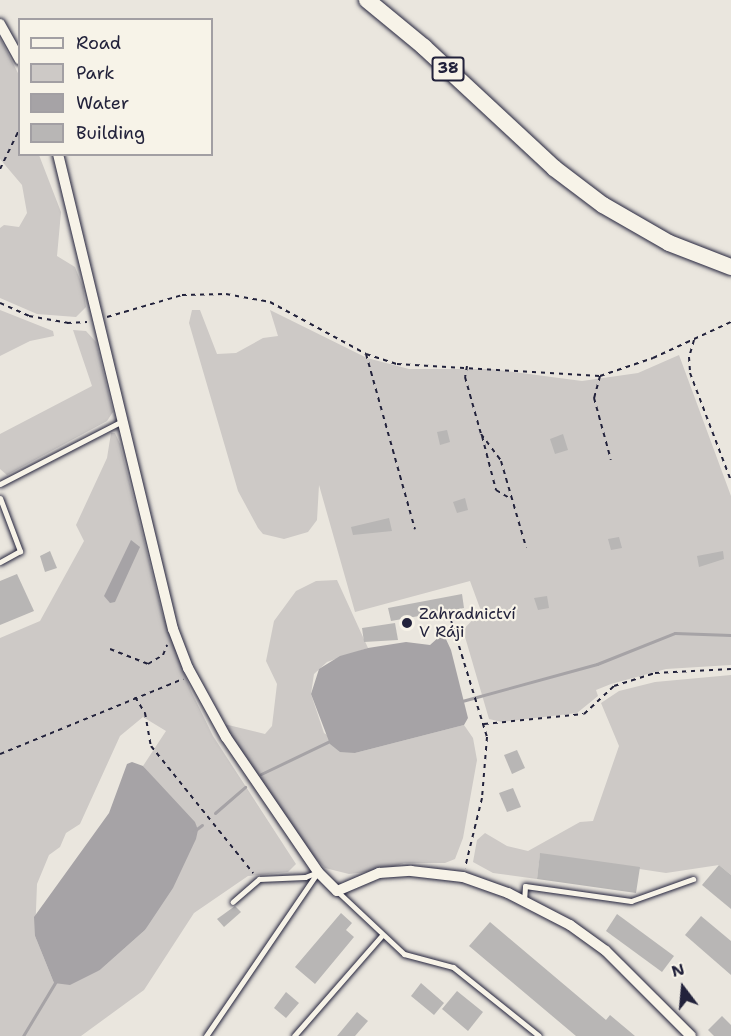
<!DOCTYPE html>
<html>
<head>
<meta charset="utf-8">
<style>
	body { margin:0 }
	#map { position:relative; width:731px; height:1036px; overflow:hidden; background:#eae6de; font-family:"Shantell Sans",sans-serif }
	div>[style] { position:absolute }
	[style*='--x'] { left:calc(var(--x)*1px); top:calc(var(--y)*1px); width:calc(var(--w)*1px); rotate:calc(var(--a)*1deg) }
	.green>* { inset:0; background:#cdc9c6 }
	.water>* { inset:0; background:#a6a3a6 }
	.stream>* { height:3px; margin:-1.5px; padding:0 1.5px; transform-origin:1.5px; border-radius:1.5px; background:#a6a3a6 }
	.building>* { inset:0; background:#b8b6b5 }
	.path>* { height:2px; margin-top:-1px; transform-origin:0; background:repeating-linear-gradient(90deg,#22223b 0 4.5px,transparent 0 9px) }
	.roads { filter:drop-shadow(0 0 2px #22223b) drop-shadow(0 0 2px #22223b) }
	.service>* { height:5px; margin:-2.5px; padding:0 2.5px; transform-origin:2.5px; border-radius:2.5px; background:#f7f3e8 }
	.minor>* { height:10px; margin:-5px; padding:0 5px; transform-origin:5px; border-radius:5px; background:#f7f3e8 }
	.primary>* { height:16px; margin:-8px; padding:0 8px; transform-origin:8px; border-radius:8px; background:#f7f3e8 }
	.dots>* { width:16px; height:16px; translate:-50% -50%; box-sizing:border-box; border:3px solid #f7f3e8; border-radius:50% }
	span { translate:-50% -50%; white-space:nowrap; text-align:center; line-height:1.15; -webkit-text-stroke:4.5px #f7f3e8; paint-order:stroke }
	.shield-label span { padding:2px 4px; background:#f7f3e8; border:2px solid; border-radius:4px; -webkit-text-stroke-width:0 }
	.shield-label { font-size:15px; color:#22223b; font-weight:700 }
	.poi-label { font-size:16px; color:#22223b }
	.left { translate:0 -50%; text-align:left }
	.legend { position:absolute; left:18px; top:18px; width:195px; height:138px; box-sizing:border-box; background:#f7f3e8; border:2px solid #a29fa3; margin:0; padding:8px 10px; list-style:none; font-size:18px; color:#22223b }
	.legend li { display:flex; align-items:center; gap:12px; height:30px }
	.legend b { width:30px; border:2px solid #a29fa3 }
	.north { position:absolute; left:653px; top:958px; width:60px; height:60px; -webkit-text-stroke:4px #f7f3e8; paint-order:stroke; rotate:344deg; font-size:16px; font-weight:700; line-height:24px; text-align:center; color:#22223b }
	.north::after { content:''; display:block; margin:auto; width:21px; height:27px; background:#22223b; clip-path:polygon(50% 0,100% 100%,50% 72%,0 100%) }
</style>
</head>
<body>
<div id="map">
	<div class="green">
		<i style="clip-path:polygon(0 38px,19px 75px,20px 154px,39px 155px,61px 212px,57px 256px,75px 267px,83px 287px,86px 307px,76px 317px,37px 314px,0 298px,0 228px,4px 225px,19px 227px,27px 213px,22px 185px,0 159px)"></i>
		<i style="clip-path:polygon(0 310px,53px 331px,54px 336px,30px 341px,0 356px)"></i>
		<i style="clip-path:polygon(192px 310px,200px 310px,217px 354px,236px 353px,263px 338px,278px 336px,270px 310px,367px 358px,409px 369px,491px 369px,582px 381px,638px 373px,679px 355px,731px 496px,731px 665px,666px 669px,611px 684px,596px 690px,598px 696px,577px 713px,502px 722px,489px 719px,463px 630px,481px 611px,470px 581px,355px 612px,319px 485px,317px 520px,308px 532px,284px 539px,263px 534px,258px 528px,238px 491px,189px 323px)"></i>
		<i style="clip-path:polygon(73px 330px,86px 331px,96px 342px,113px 412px,107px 421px,7px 475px,0 469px,0 434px,92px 386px)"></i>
		<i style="clip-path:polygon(evenodd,111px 433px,115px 433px,120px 444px,162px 613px,191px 691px,213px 736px,296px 864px,288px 872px,248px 876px,194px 913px,144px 990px,81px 1036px,0 1036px,0 638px,40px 621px,84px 541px,76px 525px,107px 458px,111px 433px,143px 717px,166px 731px,143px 766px,197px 828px,145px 930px,100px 970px,54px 983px,35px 936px,37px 884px,49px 855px,60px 847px,66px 833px,80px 824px,120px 736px,143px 717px)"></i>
		<i style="clip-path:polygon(337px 580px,368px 648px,327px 662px,314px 674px,311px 694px,324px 733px,355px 753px,464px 725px,473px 738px,477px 760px,463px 838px,455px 859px,445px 863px,404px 863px,384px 870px,349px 874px,325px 868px,304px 847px,224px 724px,265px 734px,272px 726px,277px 684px,266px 661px,274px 621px,296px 591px,316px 581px)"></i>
		<i style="clip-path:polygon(731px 675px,731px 875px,719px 865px,666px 873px,540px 854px,537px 879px,493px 873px,473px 862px,477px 840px,485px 833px,507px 846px,528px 851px,580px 822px,593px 821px,619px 746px,601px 703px,619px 691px,655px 682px)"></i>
	</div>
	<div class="water">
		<i style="clip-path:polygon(131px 540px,140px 547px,115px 602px,110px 603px,104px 596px)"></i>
		<i style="clip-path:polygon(440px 636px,445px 637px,451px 650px,468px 718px,464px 725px,355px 753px,340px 752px,330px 744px,311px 694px,319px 669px,340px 656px,368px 648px,406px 642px,430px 645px)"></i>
		<i style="clip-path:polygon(132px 762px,143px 766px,195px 822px,198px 830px,196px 839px,173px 888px,145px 930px,100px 970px,70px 985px,54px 983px,35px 936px,34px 917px,109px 813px,127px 764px)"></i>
	</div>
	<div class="stream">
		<i style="--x:462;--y:701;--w:140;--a:-15.3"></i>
		<i style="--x:597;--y:664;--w:84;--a:-21.7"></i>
		<i style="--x:675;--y:633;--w:56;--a:2"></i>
		<i style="--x:261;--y:774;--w:76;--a:-25.6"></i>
		<i style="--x:215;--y:813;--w:40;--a:-41"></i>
		<i style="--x:194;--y:831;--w:10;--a:-37"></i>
		<i style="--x:23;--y:1036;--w:64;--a:-59"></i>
	</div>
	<div class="building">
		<i style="clip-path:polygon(447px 430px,450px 442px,440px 445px,437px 432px)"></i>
		<i style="clip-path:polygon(563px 434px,568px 450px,555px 454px,550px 439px)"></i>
		<i style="clip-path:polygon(465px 498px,468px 510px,457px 513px,453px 502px)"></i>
		<i style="clip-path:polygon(389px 518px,392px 531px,353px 535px,351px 527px)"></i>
		<i style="clip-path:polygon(619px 537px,622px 548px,611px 550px,608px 539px)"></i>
		<i style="clip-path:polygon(50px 551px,57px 568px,45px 572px,40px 556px)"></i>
		<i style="clip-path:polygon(723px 551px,724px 559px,699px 567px,697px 556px)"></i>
		<i style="clip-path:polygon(17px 574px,34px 611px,0 625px,0 581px)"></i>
		<i style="clip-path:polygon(462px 594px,464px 608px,391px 621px,388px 608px)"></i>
		<i style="clip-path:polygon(547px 596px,549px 608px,538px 610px,534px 598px)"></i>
		<i style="clip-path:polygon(395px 623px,398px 640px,364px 642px,362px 628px)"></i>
		<i style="clip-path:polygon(517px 750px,525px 768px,512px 774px,504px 755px)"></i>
		<i style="clip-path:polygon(513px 788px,521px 807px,507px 812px,499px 793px)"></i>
		<i style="clip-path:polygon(540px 853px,640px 867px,636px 893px,537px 879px)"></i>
		<i style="clip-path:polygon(719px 865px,731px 875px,731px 909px,702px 885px)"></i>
		<i style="clip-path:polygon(235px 906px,241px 912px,224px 927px,217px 919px)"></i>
		<i style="clip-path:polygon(341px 913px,352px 923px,346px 930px,354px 937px,315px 984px,295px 967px)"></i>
		<i style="clip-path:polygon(617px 914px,674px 956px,662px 972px,606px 931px)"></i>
		<i style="clip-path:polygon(701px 916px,731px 941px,731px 975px,685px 935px)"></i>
		<i style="clip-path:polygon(490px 922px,606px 1020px,610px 1015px,635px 1036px,576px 1036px,469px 946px)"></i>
		<i style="clip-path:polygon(421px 983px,444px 1003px,434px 1015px,411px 996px)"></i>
		<i style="clip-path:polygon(457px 991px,483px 1012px,468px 1031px,442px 1009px)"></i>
		<i style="clip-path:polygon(286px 992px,299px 1003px,286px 1018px,274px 1008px)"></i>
		<i style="clip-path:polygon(357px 1012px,368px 1021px,355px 1036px,337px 1036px)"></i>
		<i style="clip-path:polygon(722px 1016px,731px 1025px,731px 1036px,714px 1036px,708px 1030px)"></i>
	</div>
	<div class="path">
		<i style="--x:0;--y:169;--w:46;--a:-64"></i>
		<i style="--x:0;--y:303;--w:32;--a:24"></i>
		<i style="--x:29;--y:316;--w:39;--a:10"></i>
		<i style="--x:67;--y:323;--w:20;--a:-3"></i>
		<i style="--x:107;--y:317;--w:78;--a:-16.3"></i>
		<i style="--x:182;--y:295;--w:44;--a:-1.3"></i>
		<i style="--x:226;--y:294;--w:45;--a:10.3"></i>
		<i style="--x:270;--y:302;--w:109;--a:28.4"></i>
		<i style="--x:366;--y:354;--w:33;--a:18"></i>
		<i style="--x:397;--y:364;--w:203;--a:3.4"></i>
		<i style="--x:600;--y:376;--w:56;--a:-18.8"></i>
		<i style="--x:653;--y:358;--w:86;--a:-24.8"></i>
		<i style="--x:694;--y:340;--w:18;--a:106"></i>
		<i style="--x:689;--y:357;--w:16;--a:86"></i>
		<i style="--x:690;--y:373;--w:116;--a:69.2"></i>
		<i style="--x:366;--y:354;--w:182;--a:74.4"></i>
		<i style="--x:467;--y:366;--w:11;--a:100"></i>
		<i style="--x:465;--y:377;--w:59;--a:74.3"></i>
		<i style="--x:481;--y:434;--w:34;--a:53"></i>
		<i style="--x:501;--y:461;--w:90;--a:73.8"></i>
		<i style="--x:600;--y:376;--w:23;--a:105"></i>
		<i style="--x:594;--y:398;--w:64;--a:74.7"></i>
		<i style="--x:482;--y:436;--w:56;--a:75.5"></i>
		<i style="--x:496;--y:490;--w:17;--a:31"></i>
		<i style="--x:451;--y:620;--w:122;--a:72.9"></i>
		<i style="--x:487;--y:737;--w:61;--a:94.7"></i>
		<i style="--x:482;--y:798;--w:72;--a:103.7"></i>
		<i style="--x:110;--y:649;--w:41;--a:21.5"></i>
		<i style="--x:148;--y:664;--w:17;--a:-31"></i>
		<i style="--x:163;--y:655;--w:11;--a:-68"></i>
		<i style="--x:135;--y:697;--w:19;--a:58"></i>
		<i style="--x:145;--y:713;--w:34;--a:80"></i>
		<i style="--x:151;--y:746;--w:163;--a:51.2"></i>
		<i style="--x:484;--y:724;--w:100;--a:-5.7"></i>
		<i style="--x:584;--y:714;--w:41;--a:-43"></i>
		<i style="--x:614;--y:686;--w:43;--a:-17.6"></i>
		<i style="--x:655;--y:673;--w:76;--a:-3"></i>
		<i style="--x:0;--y:754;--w:198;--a:-22.3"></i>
	</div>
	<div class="roads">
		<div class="service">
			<i style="--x:0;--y:484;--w:137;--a:-27.3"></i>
			<i style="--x:0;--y:498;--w:57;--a:69.3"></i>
			<i style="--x:20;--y:551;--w:23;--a:151"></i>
			<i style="--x:337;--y:891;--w:92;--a:43.2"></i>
			<i style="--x:404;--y:954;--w:51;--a:14.9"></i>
			<i style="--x:453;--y:967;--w:110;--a:38.7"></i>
			<i style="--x:524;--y:901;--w:15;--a:-86"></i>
			<i style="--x:525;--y:886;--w:107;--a:8.1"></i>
			<i style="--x:631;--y:901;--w:66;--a:-19.5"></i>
			<i style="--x:206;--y:1036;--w:199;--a:-55.7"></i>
			<i style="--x:318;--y:872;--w:14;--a:159"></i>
			<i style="--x:305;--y:877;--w:46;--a:177.5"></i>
			<i style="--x:259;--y:879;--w:35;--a:139"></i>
			<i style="--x:294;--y:1036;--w:134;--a:-48.9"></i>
		</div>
		<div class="minor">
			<i style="--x:0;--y:24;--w:41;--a:60.9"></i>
			<i style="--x:58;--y:154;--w:489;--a:76.4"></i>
			<i style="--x:173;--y:629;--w:42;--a:69"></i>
			<i style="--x:188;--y:668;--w:79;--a:61.2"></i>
			<i style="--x:226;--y:737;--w:163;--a:55.7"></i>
			<i style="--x:318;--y:872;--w:27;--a:45"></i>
			<i style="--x:337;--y:891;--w:46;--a:-23.2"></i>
			<i style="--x:379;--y:873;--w:32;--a:-4"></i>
			<i style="--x:411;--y:871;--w:52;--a:6.6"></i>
			<i style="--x:463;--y:877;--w:48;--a:19.6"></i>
			<i style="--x:508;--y:893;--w:70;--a:27.3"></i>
			<i style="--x:570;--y:925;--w:44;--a:35.8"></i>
			<i style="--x:606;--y:951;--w:120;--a:45"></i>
		</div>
		<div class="primary">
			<i style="--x:367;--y:0;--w:74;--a:39.5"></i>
			<i style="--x:424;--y:47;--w:178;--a:42.9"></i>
			<i style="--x:554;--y:168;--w:61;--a:37.1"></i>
			<i style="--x:603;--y:205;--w:76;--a:29.9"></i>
			<i style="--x:669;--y:243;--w:66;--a:21.2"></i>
		</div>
	</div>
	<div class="dots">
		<i style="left:407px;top:623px;background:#22223b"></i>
	</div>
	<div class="shield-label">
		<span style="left:448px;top:69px">38</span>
	</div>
	<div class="poi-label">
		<span class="left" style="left:419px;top:623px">Zahradnictví<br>V Ráji</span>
	</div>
	<ul class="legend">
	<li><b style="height:8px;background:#f7f3e8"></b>Road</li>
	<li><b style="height:16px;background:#cdc9c6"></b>Park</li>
	<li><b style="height:16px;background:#a6a3a6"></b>Water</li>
	<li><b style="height:16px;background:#b8b6b5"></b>Building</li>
	</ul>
	<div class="north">N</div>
</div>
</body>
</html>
